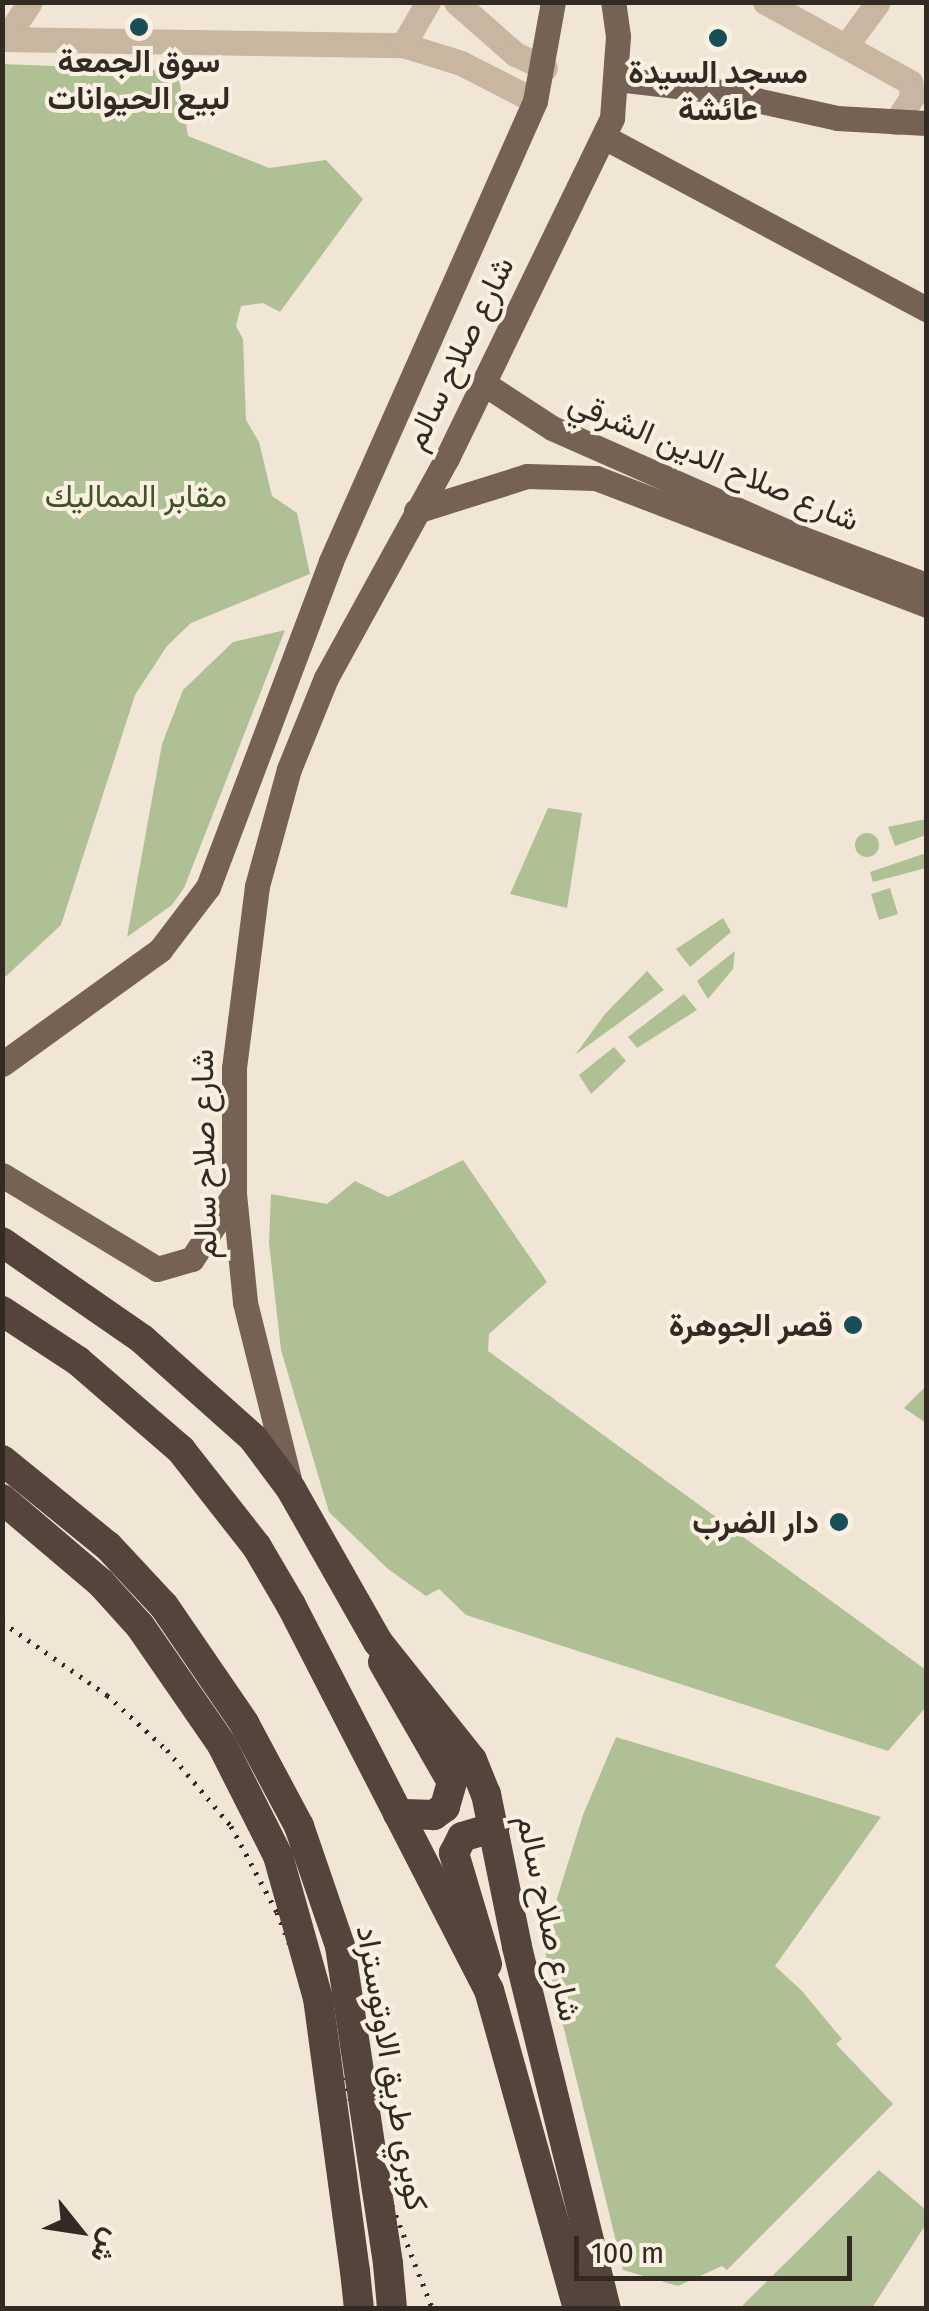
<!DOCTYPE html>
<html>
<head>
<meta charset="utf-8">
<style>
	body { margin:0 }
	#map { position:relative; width:929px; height:2311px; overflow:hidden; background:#f1e6d5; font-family:"Fira Sans Condensed",Vazirmatn,sans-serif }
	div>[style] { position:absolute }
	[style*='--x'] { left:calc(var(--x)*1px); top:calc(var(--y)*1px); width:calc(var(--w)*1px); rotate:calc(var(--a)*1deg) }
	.green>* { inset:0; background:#afc095 }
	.round { border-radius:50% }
	.minor>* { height:25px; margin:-12.5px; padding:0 12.5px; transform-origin:12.5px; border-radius:12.5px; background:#c9b6a1 }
	.major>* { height:25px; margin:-12.5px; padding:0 12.5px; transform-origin:12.5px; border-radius:12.5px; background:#766254 }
	.highway>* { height:30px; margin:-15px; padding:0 15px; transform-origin:15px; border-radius:15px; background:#55443b }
	.rail>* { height:5px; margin-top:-2.5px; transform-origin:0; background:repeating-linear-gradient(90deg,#332a24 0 2.5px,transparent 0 10.5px) }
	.highway-bridge>* { height:30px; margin:-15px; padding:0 15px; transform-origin:15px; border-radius:15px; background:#55443b }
	.dots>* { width:28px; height:28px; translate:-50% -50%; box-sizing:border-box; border:5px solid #f9f0e1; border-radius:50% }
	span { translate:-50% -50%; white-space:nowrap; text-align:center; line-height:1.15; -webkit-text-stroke:8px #f9f0e1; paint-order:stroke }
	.poi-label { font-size:32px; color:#332a24; font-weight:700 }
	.right { translate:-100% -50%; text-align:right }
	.street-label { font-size:32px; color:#332a24 }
	.park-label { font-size:32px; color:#405227 }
	.frame { position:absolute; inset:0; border:5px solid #332a24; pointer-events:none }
	.north { position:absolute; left:30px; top:2181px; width:100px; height:100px; -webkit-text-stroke:8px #f9f0e1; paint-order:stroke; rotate:120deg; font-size:28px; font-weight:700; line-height:40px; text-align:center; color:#332a24 }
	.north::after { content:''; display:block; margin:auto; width:35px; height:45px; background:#332a24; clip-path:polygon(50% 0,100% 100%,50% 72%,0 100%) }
	.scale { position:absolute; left:574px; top:2236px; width:278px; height:45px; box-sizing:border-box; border:5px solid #332a24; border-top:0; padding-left:12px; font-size:30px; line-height:35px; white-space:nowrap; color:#332a24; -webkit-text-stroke:8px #f9f0e1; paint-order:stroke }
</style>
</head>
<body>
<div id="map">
	<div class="green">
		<i style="clip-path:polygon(3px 64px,178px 71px,188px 136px,269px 168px,326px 160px,363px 199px,280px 312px,263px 303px,241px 306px,236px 326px,243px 339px,246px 420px,259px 442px,272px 496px,297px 513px,310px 574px,191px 623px,167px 646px,135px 695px,61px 925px,3px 979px)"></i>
		<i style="clip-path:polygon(285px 630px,184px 888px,172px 905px,127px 937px,162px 744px,183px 690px,233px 642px)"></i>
		<i style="clip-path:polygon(548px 808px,582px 813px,567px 908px,510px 894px)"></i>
		<i style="clip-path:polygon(926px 819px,926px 835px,895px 846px,888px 827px)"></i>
		<i class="round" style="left:855px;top:833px;width:24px;height:24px"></i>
		<i style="clip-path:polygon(926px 853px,926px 868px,873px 882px,870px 872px)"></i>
		<i style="clip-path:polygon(890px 888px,898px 914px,879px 920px,871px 894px)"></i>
		<i style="clip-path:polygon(723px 918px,731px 932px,690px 967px,676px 949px)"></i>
		<i style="clip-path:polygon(735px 951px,733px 969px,708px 999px,697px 981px)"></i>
		<i style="clip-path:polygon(647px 971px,664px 990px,575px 1055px,605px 1014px)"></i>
		<i style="clip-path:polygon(684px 994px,697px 1010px,637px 1048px,628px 1037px)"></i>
		<i style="clip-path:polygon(614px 1047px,626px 1061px,591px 1094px,579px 1075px)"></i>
		<i style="clip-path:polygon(463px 1160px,547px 1282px,489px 1334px,488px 1351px,926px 1670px,926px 1707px,888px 1751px,466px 1615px,439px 1589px,426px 1596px,388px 1569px,329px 1512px,281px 1350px,269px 1243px,271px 1194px,327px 1204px,355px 1181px,388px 1197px)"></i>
		<i style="clip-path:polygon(926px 1386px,926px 1423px,904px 1408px)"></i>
		<i style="clip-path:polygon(616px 1737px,881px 1817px,775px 1966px,802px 1991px,842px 2039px,836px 2044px,893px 2104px,727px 2270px,722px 2266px,678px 2286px,623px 2270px,543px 1943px,583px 1815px)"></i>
		<i style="clip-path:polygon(879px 2170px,926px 2210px,926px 2224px,872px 2308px,740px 2308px)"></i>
	</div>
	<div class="minor">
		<i style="--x:456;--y:2;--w:79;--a:41.4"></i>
		<i style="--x:515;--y:54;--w:33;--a:25"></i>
		<i style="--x:765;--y:2;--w:166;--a:28.9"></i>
		<i style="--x:910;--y:82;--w:15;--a:82"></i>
		<i style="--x:912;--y:97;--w:30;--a:123"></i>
		<i style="--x:6;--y:38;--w:43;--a:-56.3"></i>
		<i style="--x:2;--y:39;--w:401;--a:0.9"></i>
		<i style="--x:403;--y:45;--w:61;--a:17.2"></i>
		<i style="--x:461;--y:63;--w:83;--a:27.2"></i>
		<i style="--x:403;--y:45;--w:50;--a:-59.8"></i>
		<i style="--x:846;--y:46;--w:54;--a:-54"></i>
	</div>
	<div class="major">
		<i style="--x:617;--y:79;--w:95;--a:6.7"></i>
		<i style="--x:711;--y:90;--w:129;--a:12.5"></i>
		<i style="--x:837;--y:118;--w:89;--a:3.2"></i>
		<i style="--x:604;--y:137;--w:365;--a:28.1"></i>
		<i style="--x:483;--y:383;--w:82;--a:33.1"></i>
		<i style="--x:552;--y:428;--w:272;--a:23.8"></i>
		<i style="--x:801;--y:538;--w:134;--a:20.6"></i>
		<i style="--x:416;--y:511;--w:116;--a:-17.5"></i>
		<i style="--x:527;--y:476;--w:69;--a:1.7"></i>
		<i style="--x:596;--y:478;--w:354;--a:21"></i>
		<i style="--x:2;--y:1064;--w:195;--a:-35.8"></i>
		<i style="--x:160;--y:950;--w:79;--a:-52.7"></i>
		<i style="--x:208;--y:887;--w:348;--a:-69.3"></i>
		<i style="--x:331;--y:561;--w:503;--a:-66.08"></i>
		<i style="--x:535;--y:101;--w:101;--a:-79.7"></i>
		<i style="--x:2;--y:1175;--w:181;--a:31.2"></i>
		<i style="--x:157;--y:1269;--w:36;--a:-16"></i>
		<i style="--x:192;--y:1259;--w:75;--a:-56.9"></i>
		<i style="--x:289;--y:1479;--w:182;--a:-104"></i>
		<i style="--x:245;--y:1302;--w:109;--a:-95.8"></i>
		<i style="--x:234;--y:1194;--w:126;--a:-90"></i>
		<i style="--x:234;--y:1068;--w:183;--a:-82.8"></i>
		<i style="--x:257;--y:886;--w:121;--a:-74.7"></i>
		<i style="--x:289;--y:769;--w:98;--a:-67.9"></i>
		<i style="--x:326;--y:678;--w:251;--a:-61.2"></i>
		<i style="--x:447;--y:458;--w:378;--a:-64.1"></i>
		<i style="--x:612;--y:118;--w:82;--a:-85.8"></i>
		<i style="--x:618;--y:36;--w:34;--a:-98"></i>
	</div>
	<div class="highway">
		<i style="--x:2;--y:1242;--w:170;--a:34.7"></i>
		<i style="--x:142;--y:1339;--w:149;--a:41.7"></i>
		<i style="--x:253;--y:1438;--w:64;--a:53.3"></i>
		<i style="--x:291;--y:1489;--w:176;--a:60.4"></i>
		<i style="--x:378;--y:1642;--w:151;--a:51.5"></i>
		<i style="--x:472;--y:1760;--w:37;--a:68"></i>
		<i style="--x:486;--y:1794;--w:156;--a:78.5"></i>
		<i style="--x:517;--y:1947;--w:372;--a:76.2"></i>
		<i style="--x:2;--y:1311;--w:91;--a:33.3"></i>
		<i style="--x:78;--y:1361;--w:136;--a:40.8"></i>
		<i style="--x:181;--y:1450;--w:123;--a:51.9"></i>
		<i style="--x:257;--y:1547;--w:67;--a:59.6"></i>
		<i style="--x:291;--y:1605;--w:433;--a:62.8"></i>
		<i style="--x:489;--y:1990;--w:330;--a:74.4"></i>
		<i style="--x:383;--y:1662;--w:138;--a:60.1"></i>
		<i style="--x:452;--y:1782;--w:26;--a:106"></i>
		<i style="--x:445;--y:1807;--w:14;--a:144"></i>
		<i style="--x:434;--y:1815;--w:36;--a:-178"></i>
		<i style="--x:487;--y:1964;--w:116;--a:-106.6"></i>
		<i style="--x:454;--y:1853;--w:18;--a:-63"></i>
		<i style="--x:462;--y:1837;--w:34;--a:-17"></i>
		<i style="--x:388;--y:2264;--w:44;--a:84.8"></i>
		<i style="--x:355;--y:2271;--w:37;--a:84"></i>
	</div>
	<div class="rail">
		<i style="--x:2;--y:1622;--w:128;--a:34.8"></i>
		<i style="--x:107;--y:1695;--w:81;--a:42.5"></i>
		<i style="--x:167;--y:1750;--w:99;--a:49.9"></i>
		<i style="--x:231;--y:1826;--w:98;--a:61.9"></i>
		<i style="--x:277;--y:1912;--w:425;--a:68.6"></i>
	</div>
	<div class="highway-bridge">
		<i style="--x:2;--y:1460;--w:136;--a:39.1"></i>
		<i style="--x:108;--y:1546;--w:82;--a:47"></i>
		<i style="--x:164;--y:1606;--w:142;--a:55.6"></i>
		<i style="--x:244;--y:1723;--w:117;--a:61.9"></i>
		<i style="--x:299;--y:1826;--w:127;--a:71.1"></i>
		<i style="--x:340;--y:1946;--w:322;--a:81.4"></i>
		<i style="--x:2;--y:1499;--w:130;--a:40.3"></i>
		<i style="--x:101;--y:1583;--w:58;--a:47.8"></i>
		<i style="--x:140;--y:1626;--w:145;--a:55.4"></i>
		<i style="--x:222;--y:1745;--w:124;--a:63.2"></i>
		<i style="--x:278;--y:1856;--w:148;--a:74.3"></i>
		<i style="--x:318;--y:1998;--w:275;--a:82.3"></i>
	</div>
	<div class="dots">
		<i style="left:139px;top:27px;background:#194e56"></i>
		<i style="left:718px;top:38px;background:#194e56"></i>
		<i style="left:853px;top:1325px;background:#194e56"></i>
		<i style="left:839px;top:1522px;background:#194e56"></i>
	</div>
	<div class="poi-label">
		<span style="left:139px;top:80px">سوق الجمعة<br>لبيع الحيوانات</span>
		<span style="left:718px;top:91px">مسجد السيدة<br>عائشة</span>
		<span class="right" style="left:833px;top:1325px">قصر الجوهرة</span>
		<span class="right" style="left:819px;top:1522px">دار الضرب</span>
	</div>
	<div class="street-label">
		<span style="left:459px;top:353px;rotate:-64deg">شارع صلاح سالم</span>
		<span style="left:714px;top:461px;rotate:23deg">شارع صلاح الدين الشرقي</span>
		<span style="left:204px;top:1154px;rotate:-91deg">شارع صلاح سالم</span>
		<span style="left:549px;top:1918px;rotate:78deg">شارع صلاح سالم</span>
		<span style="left:392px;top:2068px;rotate:80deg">كوبري طريق الاوتوستراد</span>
	</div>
	<div class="park-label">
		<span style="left:136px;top:496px">مقابر المماليك</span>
	</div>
	<div class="frame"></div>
	<div class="north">ش</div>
	<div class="scale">100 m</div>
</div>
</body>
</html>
